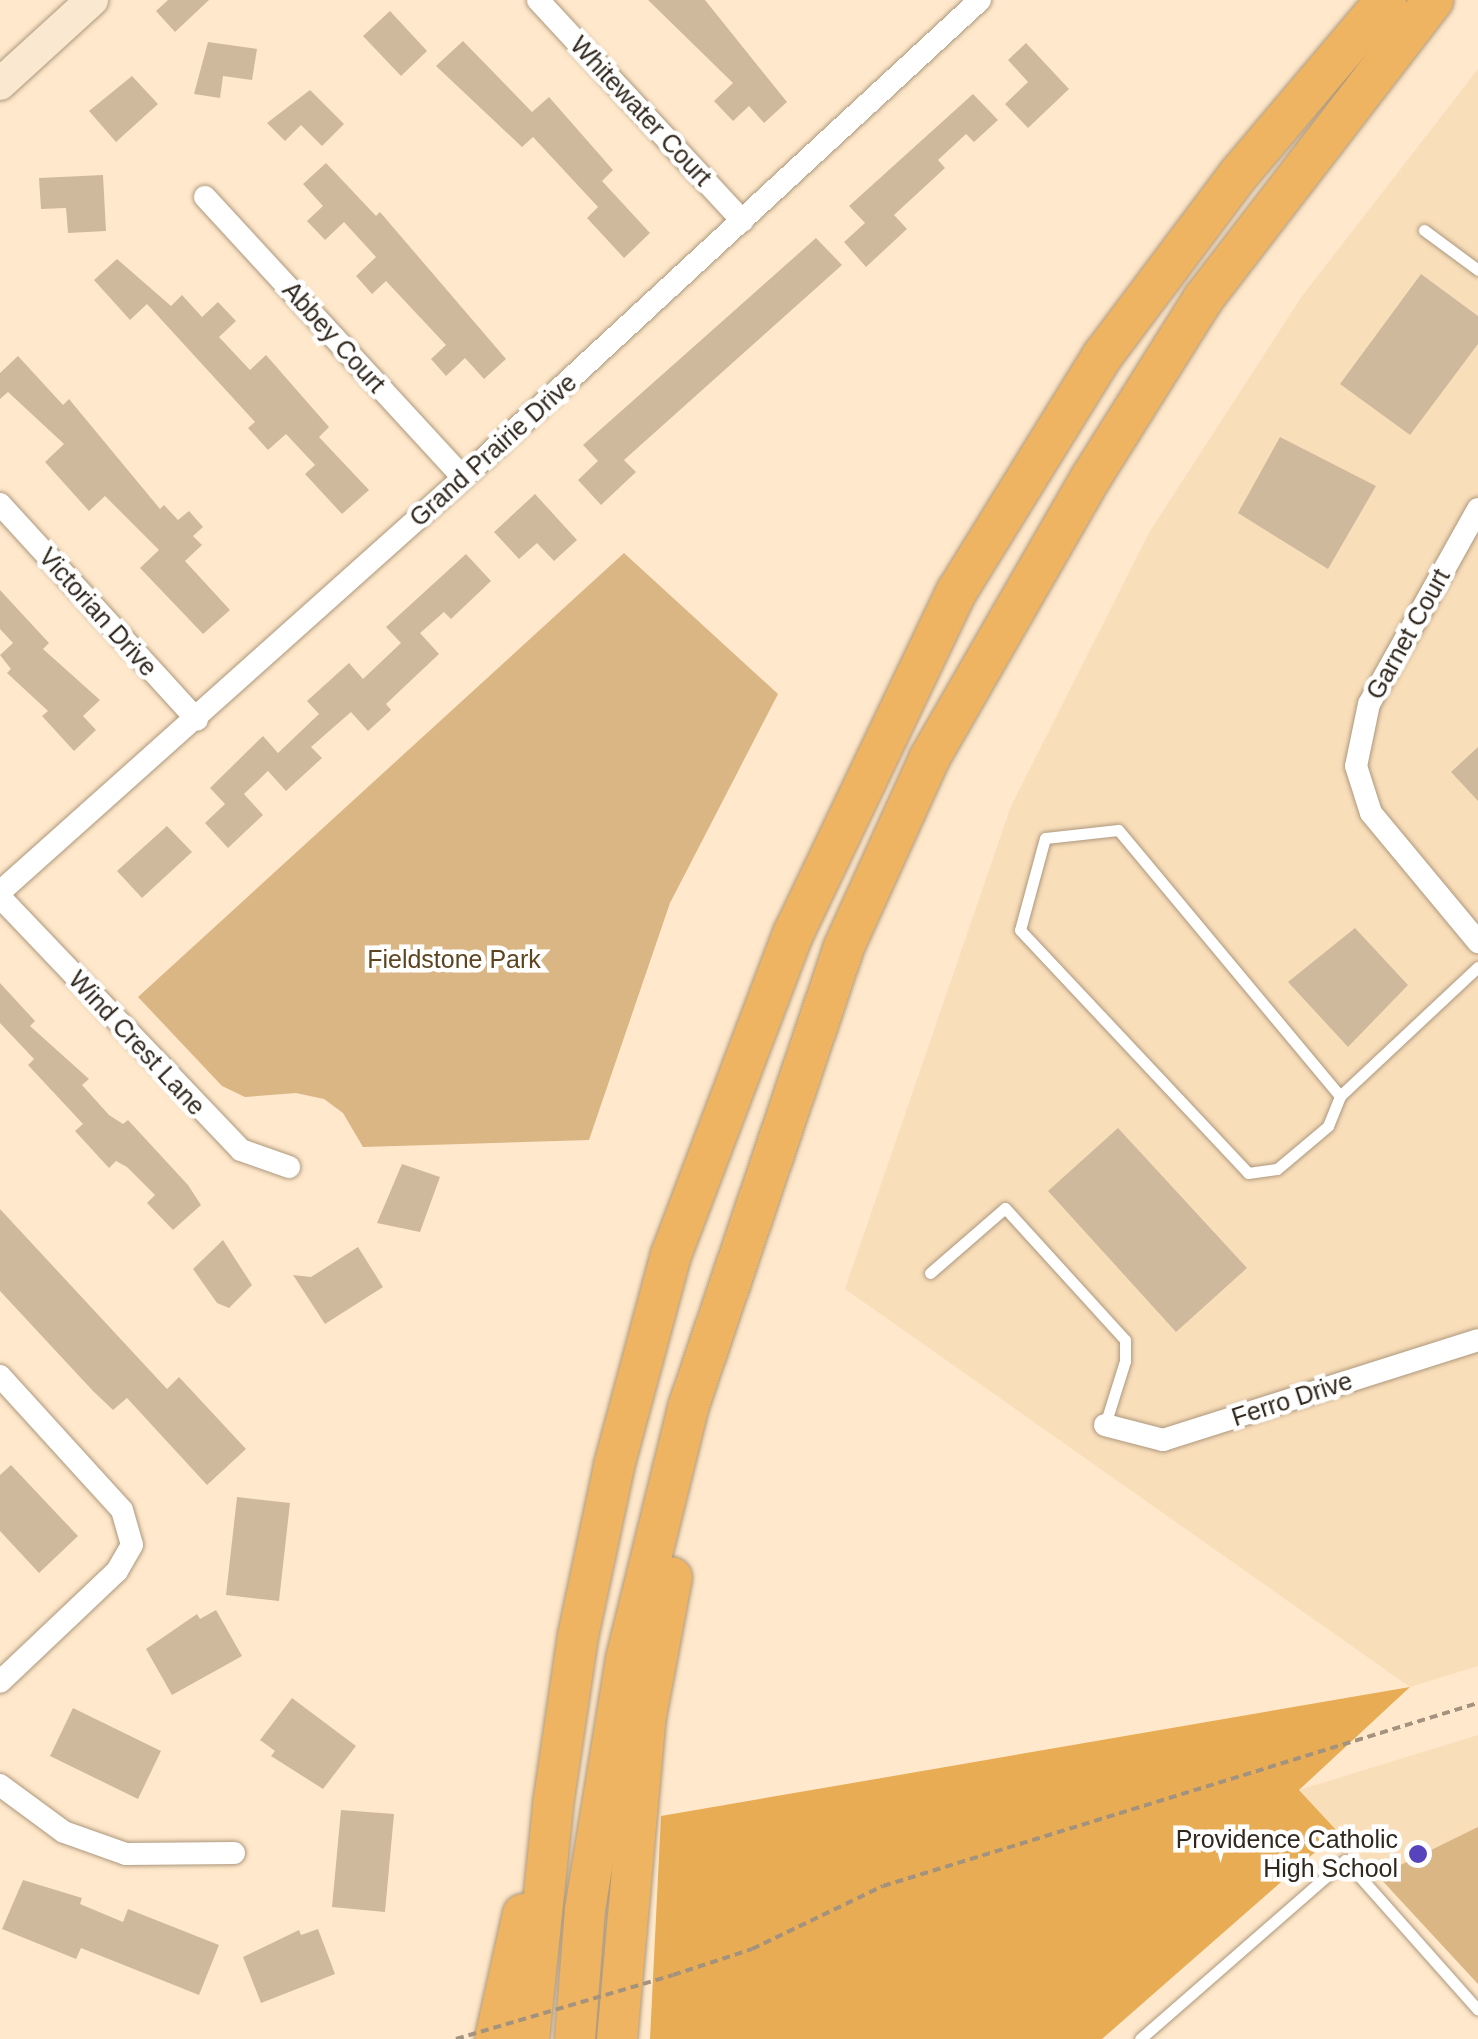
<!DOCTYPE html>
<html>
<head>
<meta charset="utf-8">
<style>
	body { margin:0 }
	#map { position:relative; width:1478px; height:2039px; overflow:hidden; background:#ffe8cb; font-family:Arial,sans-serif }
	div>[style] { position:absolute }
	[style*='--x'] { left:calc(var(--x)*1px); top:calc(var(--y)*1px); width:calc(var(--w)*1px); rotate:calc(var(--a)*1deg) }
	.built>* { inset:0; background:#f9deba }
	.green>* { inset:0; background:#dab685 }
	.forest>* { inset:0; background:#e8ac54 }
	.building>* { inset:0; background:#cfb99d }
	.path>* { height:4px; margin-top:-2px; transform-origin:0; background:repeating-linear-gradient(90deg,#a3927e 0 8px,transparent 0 13px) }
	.roads { filter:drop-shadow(0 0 2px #ad987d) drop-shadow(0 0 2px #ad987d) }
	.lane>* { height:11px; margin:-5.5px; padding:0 5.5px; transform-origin:5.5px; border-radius:5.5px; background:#fff }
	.street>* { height:22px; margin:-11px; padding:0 11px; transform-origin:11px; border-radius:11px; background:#fff }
	.secondary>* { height:32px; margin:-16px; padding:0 16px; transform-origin:16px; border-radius:16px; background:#fae8d0 }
	.highway>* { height:40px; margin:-20px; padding:0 20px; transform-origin:20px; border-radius:20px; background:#eeb461 }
	.path-bridge>* { height:4px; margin-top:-2px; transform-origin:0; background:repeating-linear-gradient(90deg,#a3927e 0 8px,transparent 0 13px) }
	.dots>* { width:28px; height:28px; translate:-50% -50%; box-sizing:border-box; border:5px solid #fff; border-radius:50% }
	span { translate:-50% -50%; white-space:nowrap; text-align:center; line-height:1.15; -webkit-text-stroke:9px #fff; paint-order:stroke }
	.street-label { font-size:25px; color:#30271d }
	.park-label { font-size:25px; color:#5e4520 }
	.poi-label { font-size:25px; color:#30271d }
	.right { translate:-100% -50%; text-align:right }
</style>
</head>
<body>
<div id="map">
	<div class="built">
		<i style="clip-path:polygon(1478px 69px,1478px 1666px,1410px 1687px,845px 1289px,1011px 806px,1150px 531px,1302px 296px)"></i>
		<i style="clip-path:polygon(1478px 1735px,1478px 1984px,1299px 1790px)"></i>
	</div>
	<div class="green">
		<i style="clip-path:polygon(624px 553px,778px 694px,670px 903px,589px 1140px,363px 1147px,343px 1113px,324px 1099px,296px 1093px,245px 1097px,222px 1086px,138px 997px)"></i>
		<i style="clip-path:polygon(1478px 1827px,1478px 1984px,1378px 1876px)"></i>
	</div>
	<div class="forest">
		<i style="clip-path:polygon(1410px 1687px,1299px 1790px,1338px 1832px,1102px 2039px,650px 2039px,661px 1816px)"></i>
	</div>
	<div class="building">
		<i style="clip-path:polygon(168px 0,209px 0,175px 32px,156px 11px)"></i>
		<i style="clip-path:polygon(648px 0,705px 0,787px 102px,764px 123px,749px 106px,733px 121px,714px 101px,733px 83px)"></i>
		<i style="clip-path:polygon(390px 11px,427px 51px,401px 76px,363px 36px)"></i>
		<i style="clip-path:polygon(463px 41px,532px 112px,549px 97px,613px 170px,602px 181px,650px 233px,624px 258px,587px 218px,598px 207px,533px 137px,522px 147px,436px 66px)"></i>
		<i style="clip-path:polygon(208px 42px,257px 49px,252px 80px,223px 76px,220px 98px,194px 94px)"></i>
		<i style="clip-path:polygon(1026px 43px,1069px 89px,1028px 128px,1005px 104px,1028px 82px,1008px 60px)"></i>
		<i style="clip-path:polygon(132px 76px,158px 104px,116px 142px,89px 111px)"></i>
		<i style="clip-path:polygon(310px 90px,344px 124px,322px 146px,301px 125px,285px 141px,267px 123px)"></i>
		<i style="clip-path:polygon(973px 94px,998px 120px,974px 142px,966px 134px,938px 160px,945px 168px,894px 215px,907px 229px,866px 267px,844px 242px,865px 223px,849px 206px)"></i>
		<i style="clip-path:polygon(326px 163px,376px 216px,380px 212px,506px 359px,484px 379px,465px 358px,446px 376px,431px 359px,446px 345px,386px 281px,372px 294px,356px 276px,376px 257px,344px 222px,325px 240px,307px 221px,323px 206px,303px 184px)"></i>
		<i style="clip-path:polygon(103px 175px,106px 231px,68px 233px,66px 208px,41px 209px,39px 178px)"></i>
		<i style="clip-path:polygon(816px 238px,842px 265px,624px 460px,636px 472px,601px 505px,578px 480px,598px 461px,583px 445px)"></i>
		<i style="clip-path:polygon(117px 259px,171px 306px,182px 295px,202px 317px,218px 302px,236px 321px,219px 337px,250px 370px,266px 355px,329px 427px,319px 437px,369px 490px,342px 514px,305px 474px,315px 465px,286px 434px,268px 450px,248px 428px,255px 422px,147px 304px,130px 320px,94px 280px)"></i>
		<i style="clip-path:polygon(1421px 274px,1478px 316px,1478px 344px,1410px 435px,1340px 384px)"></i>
		<i style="clip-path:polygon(18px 356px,63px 405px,69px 399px,160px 509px,164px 505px,178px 520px,189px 511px,203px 527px,193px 536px,202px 545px,185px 561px,230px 610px,203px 634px,140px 568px,159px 550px,105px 496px,89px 511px,45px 462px,64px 444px,8px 392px,0 399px,0 373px)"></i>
		<i style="clip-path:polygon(1280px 437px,1376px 486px,1328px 569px,1238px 513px)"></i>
		<i style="clip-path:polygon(535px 494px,577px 540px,554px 561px,537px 543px,519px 559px,494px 532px)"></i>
		<i style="clip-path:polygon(466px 554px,491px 581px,451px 619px,444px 612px,420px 633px,439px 654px,386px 704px,391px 710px,368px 731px,351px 712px,311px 747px,322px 758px,286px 791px,268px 771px,244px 794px,263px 815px,228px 848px,205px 823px,225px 804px,210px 788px,263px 736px,278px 753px,319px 714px,307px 701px,349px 663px,363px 679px,401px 643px,386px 627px)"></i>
		<i style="clip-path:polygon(0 590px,49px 643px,43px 649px,100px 700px,83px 716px,96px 730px,74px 751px,42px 716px,48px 711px,7px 673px,11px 669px,0 655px,13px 643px,0 629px)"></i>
		<i style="clip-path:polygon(1478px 747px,1478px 801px,1451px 772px)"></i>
		<i style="clip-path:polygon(167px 826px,192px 852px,142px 898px,117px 871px)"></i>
		<i style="clip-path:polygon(1355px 928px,1408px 985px,1348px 1047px,1288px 982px)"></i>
		<i style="clip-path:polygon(0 983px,35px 1021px,30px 1026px,89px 1079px,82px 1085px,109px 1115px,123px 1124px,128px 1120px,188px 1185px,201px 1205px,173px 1230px,147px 1203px,155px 1195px,127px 1167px,116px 1161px,109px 1168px,75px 1131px,83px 1124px,28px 1065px,34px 1059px,0 1023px)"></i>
		<i style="clip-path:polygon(1118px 1128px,1247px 1268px,1176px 1332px,1048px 1191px)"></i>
		<i style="clip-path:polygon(402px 1164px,440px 1177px,420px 1232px,377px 1223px)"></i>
		<i style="clip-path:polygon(0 1209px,167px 1389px,179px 1377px,246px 1449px,207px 1485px,127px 1398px,113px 1410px,93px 1391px,0 1291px)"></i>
		<i style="clip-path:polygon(223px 1240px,252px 1285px,229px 1308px,217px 1303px,193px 1269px)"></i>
		<i style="clip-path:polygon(358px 1247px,383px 1287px,325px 1324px,293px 1275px,311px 1277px)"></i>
		<i style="clip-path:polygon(11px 1465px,78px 1536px,39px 1573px,0 1531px,0 1475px)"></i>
		<i style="clip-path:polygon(237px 1497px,290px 1503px,279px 1601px,226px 1595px)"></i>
		<i style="clip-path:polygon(216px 1610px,242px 1656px,172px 1695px,146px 1649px,197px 1614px,200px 1619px)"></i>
		<i style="clip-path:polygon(292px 1698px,356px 1746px,323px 1789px,271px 1756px,275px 1751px,260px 1740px)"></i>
		<i style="clip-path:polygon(73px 1708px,161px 1751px,138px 1799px,50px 1756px)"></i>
		<i style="clip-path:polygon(341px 1810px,394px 1814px,385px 1912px,332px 1907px)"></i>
		<i style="clip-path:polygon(23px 1880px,82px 1898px,80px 1904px,123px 1922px,128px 1909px,219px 1945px,199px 1995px,81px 1948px,76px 1959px,2px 1929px)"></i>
		<i style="clip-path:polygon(318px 1929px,335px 1974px,261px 2003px,243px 1957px,299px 1930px,301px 1935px)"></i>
	</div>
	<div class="path">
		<i style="--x:673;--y:1975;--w:83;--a:-18.2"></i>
		<i style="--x:752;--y:1949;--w:145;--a:-25.7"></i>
		<i style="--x:883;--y:1886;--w:623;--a:-17.1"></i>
	</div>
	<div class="roads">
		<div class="lane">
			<i style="--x:1424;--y:230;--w:67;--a:36.5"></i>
			<i style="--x:1340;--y:1096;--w:346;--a:-129.8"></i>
			<i style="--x:1118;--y:830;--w:73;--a:173.7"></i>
			<i style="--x:1045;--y:838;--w:95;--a:105.2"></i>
			<i style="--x:1020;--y:930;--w:333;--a:46.8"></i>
			<i style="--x:1248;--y:1173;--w:29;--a:-8"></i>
			<i style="--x:1277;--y:1169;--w:67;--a:-40.1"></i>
			<i style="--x:1328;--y:1126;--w:32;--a:-68"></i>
			<i style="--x:1340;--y:1096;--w:189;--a:-43.1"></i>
			<i style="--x:930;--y:1273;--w:99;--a:-40.9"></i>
			<i style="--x:1005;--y:1208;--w:178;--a:47.7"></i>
			<i style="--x:1125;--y:1340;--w:21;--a:90"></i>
			<i style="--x:1125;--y:1361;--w:67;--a:107.4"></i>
			<i style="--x:1140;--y:2039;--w:272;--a:-41.1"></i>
			<i style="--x:1345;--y:1860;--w:200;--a:48.4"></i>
		</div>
		<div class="street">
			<i style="--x:538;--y:0;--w:301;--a:47.2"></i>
			<i style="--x:205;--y:197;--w:381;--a:47.4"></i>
			<i style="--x:0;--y:504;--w:292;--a:47.6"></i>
			<i style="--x:1478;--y:509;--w:223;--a:119.2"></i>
			<i style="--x:1369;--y:704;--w:63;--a:101.8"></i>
			<i style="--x:1356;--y:766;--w:49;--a:72.3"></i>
			<i style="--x:1371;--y:813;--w:168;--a:50.3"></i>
			<i style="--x:0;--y:892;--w:621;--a:-41.8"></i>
			<i style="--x:463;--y:478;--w:704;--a:-42.76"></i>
			<i style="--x:0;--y:897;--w:349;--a:46.4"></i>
			<i style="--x:241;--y:1150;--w:51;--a:19.5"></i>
			<i style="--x:0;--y:1376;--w:181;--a:47.7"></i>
			<i style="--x:122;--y:1510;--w:36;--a:74"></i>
			<i style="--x:132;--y:1545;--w:30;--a:120"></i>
			<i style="--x:117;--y:1571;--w:161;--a:136.5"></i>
			<i style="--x:1105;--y:1425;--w:60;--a:14.5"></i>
			<i style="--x:1163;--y:1440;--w:330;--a:-17.6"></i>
			<i style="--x:0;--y:1785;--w:79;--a:36.3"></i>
			<i style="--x:64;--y:1832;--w:66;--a:19.5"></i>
			<i style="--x:126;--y:1854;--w:108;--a:-0.5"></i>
		</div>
		<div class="secondary">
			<i style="--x:0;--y:84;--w:125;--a:-42.4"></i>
		</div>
		<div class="highway">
			<i style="--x:495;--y:2039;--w:128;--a:-77.4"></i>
			<i style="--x:529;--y:2039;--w:235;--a:-84.1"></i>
			<i style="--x:553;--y:1805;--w:171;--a:-81.6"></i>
			<i style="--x:578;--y:1636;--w:174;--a:-78"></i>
			<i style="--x:614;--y:1466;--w:219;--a:-74.9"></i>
			<i style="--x:671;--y:1255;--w:346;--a:-69.2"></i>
			<i style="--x:794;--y:932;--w:378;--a:-64.5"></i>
			<i style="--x:957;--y:591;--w:278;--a:-58.3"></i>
			<i style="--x:1103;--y:355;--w:226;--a:-53.1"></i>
			<i style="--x:1239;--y:174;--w:228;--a:-49.8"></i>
			<i style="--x:575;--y:2039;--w:129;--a:-85.6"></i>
			<i style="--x:585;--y:1910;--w:254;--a:-80.7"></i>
			<i style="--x:626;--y:1659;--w:259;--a:-76.1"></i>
			<i style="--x:688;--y:1408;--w:484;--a:-71.3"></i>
			<i style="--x:843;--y:949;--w:209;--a:-65.6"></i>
			<i style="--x:929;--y:759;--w:327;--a:-60.1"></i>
			<i style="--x:1092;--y:476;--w:209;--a:-57.9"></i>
			<i style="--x:1203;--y:299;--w:377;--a:-52.4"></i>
			<i style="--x:617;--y:2039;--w:324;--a:-84.9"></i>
			<i style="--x:646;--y:1716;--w:141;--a:-79.4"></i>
		</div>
	</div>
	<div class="path-bridge">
		<i style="--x:456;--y:2039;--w:226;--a:-16.4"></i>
	</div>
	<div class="dots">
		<i style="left:1418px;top:1854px;background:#5744bc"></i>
	</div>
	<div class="street-label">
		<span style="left:641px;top:111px;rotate:47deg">Whitewater Court</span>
		<span style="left:334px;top:337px;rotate:48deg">Abbey Court</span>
		<span style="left:493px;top:450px;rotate:-42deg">Grand Prairie Drive</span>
		<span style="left:98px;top:612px;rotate:48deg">Victorian Drive</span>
		<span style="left:1408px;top:634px;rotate:-61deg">Garnet Court</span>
		<span style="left:137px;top:1043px;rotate:47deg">Wind Crest Lane</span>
		<span style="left:1292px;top:1399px;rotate:-18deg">Ferro Drive</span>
	</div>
	<div class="park-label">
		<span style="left:454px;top:959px">Fieldstone Park</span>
	</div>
	<div class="poi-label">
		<span class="right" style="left:1398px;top:1854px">Providence Catholic<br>High School</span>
	</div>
</div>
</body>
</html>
